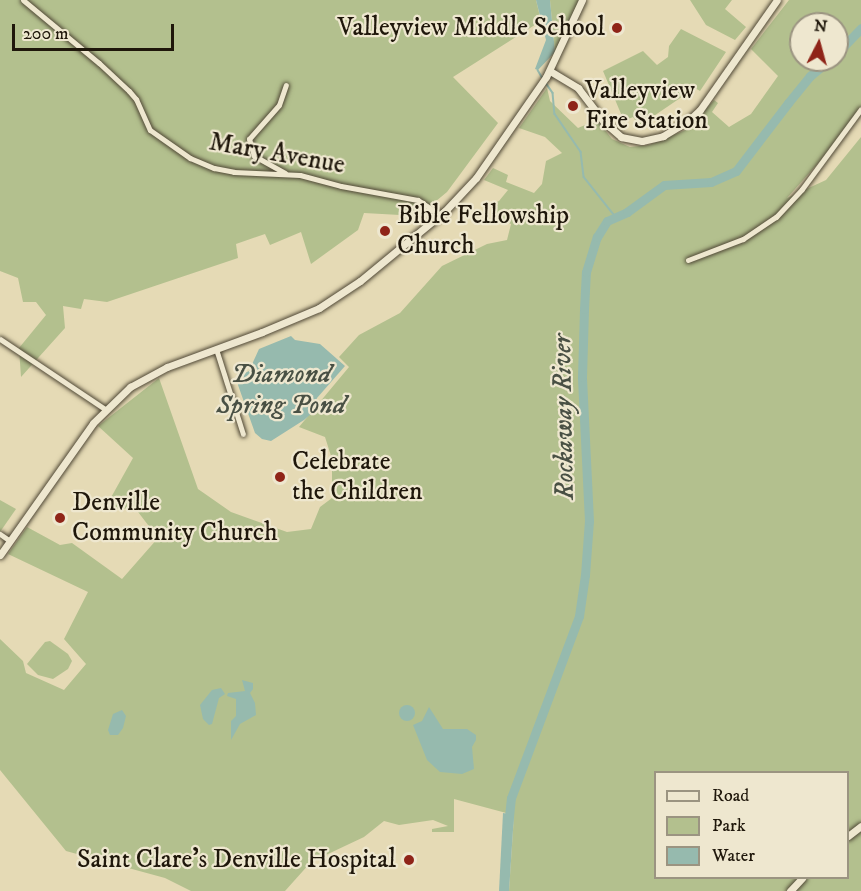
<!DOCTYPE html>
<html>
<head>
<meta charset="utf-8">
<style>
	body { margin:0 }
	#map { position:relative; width:861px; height:891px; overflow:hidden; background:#e5dab5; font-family:"IM FELL DW Pica",serif }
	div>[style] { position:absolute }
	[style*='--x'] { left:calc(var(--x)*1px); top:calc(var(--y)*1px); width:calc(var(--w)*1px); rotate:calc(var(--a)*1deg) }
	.green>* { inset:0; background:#b3c08e }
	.water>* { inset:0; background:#96baae }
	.round { border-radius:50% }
	.stream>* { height:1.5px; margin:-0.75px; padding:0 0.75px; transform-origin:0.75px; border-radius:0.75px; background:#96baae }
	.river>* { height:9px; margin:-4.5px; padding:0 4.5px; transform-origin:4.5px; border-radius:4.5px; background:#96baae }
	.roads { filter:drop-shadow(0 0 2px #504836) drop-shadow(0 0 2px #504836) }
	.minor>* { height:5px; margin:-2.5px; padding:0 2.5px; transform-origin:2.5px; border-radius:2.5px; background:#eee7cf }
	.tertiary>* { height:7px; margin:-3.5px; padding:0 3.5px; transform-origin:3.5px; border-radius:3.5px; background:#eee7cf }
	.dots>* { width:16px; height:16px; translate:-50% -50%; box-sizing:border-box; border:3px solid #eee7cf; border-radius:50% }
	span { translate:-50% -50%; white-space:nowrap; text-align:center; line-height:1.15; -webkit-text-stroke:4.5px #eee7cf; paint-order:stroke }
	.poi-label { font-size:26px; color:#1f170b }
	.right { translate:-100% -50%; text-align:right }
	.left { translate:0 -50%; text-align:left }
	.street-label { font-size:26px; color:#1f170b }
	.water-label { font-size:27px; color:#495044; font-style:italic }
	.legend { position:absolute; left:654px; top:771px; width:195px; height:108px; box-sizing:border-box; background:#eee7cf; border:2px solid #9b9481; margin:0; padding:8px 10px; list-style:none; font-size:18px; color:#1f170b }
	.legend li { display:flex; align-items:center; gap:12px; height:30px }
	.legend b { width:30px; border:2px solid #9b9481 }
	.north { position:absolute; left:789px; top:12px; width:60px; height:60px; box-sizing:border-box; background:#eee7cf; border:2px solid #9b9481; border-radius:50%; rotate:6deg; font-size:16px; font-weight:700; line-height:24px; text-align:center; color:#1f170b }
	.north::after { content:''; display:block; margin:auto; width:21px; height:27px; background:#8f2418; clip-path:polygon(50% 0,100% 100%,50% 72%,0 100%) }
	.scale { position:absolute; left:12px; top:24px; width:162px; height:27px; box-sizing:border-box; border:3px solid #1f170b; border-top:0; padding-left:8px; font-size:18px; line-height:21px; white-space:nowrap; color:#1f170b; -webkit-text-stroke:4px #eee7cf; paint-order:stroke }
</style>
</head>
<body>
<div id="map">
	<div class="green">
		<i style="clip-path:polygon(0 0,536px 0,541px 21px,453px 77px,498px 123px,447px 192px,418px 216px,364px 213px,358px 230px,311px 264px,301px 232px,270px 245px,265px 234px,236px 244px,238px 258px,107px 302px,84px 299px,81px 309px,63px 306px,65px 328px,21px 377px,19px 348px,46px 315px,36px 302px,23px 302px,18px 278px,0 271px)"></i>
		<i style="clip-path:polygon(550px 0,585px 0,558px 61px,550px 60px,555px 52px)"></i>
		<i style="clip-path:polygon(690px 0,732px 0,725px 9px,746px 27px,735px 40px,706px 25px)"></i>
		<i style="clip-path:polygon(evenodd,789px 0,861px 0,861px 115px,787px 198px,826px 180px,861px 137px,861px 891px,509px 891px,514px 815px,454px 799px,454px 832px,432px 832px,432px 829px,448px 826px,433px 820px,399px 825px,384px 821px,364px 837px,311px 862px,285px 891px,191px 891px,165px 878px,66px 851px,0 770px,0 639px,23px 661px,26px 673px,64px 690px,86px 664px,64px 639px,88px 592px,8px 554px,27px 527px,60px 545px,72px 543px,122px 579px,158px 538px,135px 508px,104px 510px,133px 458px,98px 426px,159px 378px,198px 489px,231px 512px,287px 532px,311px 529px,320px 507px,332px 498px,332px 459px,325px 437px,299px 427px,349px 367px,339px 357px,359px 335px,400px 313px,442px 266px,487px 244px,507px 240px,511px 224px,494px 217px,492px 204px,499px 201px,508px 190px,484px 180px,493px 168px,508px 175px,506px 182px,534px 193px,542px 184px,546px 161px,562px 153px,545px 137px,519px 128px,547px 88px,550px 101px,578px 128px,597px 120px,612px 139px,630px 147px,649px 145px,688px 129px,714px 100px,718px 103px,712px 112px,729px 127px,751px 114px,778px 76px,751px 49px,789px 0,801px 24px,837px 24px,837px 60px,801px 60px,801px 24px,789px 0,656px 772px,848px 772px,848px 878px,656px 878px,656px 772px)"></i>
		<i style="clip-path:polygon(681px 29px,726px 52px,700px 91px,695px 88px,639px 126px,633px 117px,624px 121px,603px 71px,643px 51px,657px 65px,668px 57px,669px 46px)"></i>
		<i style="clip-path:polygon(0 500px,16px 509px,0 532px)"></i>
		<i style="clip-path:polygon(50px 641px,68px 654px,72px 661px,68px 669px,53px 679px,38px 675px,27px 664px,45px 642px)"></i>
	</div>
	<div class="water">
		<i style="clip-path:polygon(536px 0,550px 0,555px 52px,538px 70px,535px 69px,546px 40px)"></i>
		<i style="clip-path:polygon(291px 336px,295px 340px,320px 344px,345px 366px,317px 398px,311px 414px,304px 420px,271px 441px,262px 439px,255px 433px,238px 385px,239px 370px,243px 374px,249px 371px,259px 349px)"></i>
		<i style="clip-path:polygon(242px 680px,253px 683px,253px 689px,250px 693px,255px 703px,256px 715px,240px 724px,231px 740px,231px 721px,236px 716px,236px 699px,227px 696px,228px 693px,245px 691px)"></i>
		<i style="clip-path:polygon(221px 688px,225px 694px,219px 698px,212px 724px,209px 725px,203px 719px,200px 705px,212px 690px)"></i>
		<i class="round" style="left:399px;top:705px;width:16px;height:16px"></i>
		<i style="clip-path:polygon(429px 707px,443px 729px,467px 729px,476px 735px,476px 740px,472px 747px,474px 769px,462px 774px,440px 772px,427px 760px,413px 725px,422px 721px)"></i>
		<i style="clip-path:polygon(122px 710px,126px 716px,123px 728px,118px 735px,110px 735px,108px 730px,113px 714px)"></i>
		<i style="clip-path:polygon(503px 813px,514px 815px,509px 891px,499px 891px)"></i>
	</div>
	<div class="stream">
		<i style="--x:538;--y:70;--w:8;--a:60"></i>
		<i style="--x:546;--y:83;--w:12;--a:55"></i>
		<i style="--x:553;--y:93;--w:21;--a:85"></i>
		<i style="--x:555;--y:114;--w:46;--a:55.6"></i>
		<i style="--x:581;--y:152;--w:25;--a:83"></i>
		<i style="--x:584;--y:177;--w:50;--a:51.5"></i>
	</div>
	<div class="river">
		<i style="--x:837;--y:53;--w:35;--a:-46"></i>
		<i style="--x:508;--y:826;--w:28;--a:-84"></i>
		<i style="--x:511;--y:798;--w:194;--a:-69.5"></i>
		<i style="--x:579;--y:616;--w:41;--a:-81.7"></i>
		<i style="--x:585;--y:575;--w:54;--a:-85.8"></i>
		<i style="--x:589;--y:521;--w:144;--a:-92.8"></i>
		<i style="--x:582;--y:377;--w:68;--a:-88.3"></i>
		<i style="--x:584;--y:309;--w:37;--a:-87"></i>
		<i style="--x:586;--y:272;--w:37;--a:-73"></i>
		<i style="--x:597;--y:237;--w:19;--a:-58"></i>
		<i style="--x:607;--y:221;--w:22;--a:-24"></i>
		<i style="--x:627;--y:212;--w:46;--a:-36.1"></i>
		<i style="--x:664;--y:185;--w:47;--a:-3.7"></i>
		<i style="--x:711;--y:182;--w:27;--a:-24"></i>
		<i style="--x:736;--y:171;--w:86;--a:-52.6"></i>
		<i style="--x:788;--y:103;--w:35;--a:-51"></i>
		<i style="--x:810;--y:76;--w:25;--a:-40"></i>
	</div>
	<div class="roads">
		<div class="minor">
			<i style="--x:23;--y:0;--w:99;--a:39.7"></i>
			<i style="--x:99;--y:63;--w:41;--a:43"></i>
			<i style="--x:129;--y:91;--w:11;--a:49"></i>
			<i style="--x:136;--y:99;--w:34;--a:66"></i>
			<i style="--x:150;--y:130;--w:49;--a:35"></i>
			<i style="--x:190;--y:158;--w:26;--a:23"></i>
			<i style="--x:214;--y:168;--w:20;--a:11"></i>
			<i style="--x:234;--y:172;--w:66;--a:2.6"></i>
			<i style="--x:300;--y:175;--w:42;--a:15"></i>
			<i style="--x:341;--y:186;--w:78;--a:10.3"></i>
			<i style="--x:418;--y:200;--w:27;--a:34"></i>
			<i style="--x:285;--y:173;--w:35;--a:-151"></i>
			<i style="--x:254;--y:156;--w:18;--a:-106"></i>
			<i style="--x:249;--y:139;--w:45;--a:-48.6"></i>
			<i style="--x:279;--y:105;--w:21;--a:-71"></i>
			<i style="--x:688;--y:260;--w:59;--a:-20.9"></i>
			<i style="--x:743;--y:239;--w:40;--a:-34"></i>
			<i style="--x:776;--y:217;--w:38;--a:-47"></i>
			<i style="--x:802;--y:189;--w:99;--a:-53.6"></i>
			<i style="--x:0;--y:339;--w:126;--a:33.7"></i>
			<i style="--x:216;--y:349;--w:89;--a:72.4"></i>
			<i style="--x:0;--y:534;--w:12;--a:35"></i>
		</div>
		<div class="tertiary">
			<i style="--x:550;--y:71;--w:33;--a:31"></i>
			<i style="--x:578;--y:88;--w:43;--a:52.6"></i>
			<i style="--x:604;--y:122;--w:23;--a:41"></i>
			<i style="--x:621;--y:137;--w:21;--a:11"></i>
			<i style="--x:642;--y:141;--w:22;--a:-13"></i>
			<i style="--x:663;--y:136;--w:29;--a:-31"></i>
			<i style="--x:688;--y:121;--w:16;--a:-43"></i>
			<i style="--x:700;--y:110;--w:134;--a:-55"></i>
			<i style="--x:0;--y:555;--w:161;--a:-54.8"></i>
			<i style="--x:93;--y:423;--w:52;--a:-44.2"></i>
			<i style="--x:130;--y:387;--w:42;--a:-28.4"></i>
			<i style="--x:167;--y:367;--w:101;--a:-20.2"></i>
			<i style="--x:262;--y:332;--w:62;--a:-22.8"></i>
			<i style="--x:319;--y:308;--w:49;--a:-33.4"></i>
			<i style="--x:360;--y:281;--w:110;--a:-39.5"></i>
			<i style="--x:445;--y:211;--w:45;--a:-46.8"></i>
			<i style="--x:476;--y:178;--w:123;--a:-55.3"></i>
			<i style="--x:546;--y:77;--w:85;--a:-64.9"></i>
			<i style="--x:848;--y:836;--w:16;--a:-38"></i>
			<i style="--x:790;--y:891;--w:18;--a:-47"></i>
		</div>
	</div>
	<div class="dots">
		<i style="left:617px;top:28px;background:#8f2418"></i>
		<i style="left:573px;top:106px;background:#8f2418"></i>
		<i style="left:385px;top:231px;background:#8f2418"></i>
		<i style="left:280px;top:477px;background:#8f2418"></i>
		<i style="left:60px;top:518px;background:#8f2418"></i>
		<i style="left:409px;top:860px;background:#8f2418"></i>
	</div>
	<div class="poi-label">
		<span class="right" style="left:605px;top:28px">Valleyview Middle School</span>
		<span class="left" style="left:585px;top:106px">Valleyview<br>Fire Station</span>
		<span class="left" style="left:397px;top:231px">Bible Fellowship<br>Church</span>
		<span class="left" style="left:292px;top:477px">Celebrate<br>the Children</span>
		<span class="left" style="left:72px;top:518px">Denville<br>Community Church</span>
		<span class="right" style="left:396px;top:860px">Saint Clare's Denville Hospital</span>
	</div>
	<div class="street-label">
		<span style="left:277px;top:154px;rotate:10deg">Mary Avenue</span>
	</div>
	<div class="water-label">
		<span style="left:281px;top:390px">Diamond<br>Spring Pond</span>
		<span style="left:564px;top:417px;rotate:-91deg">Rockaway River</span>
	</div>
	<ul class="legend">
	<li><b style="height:8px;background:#eee7cf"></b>Road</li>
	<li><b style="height:16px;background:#b3c08e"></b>Park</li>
	<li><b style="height:16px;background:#96baae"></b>Water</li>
	</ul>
	<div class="north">N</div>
	<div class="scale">200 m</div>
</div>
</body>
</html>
